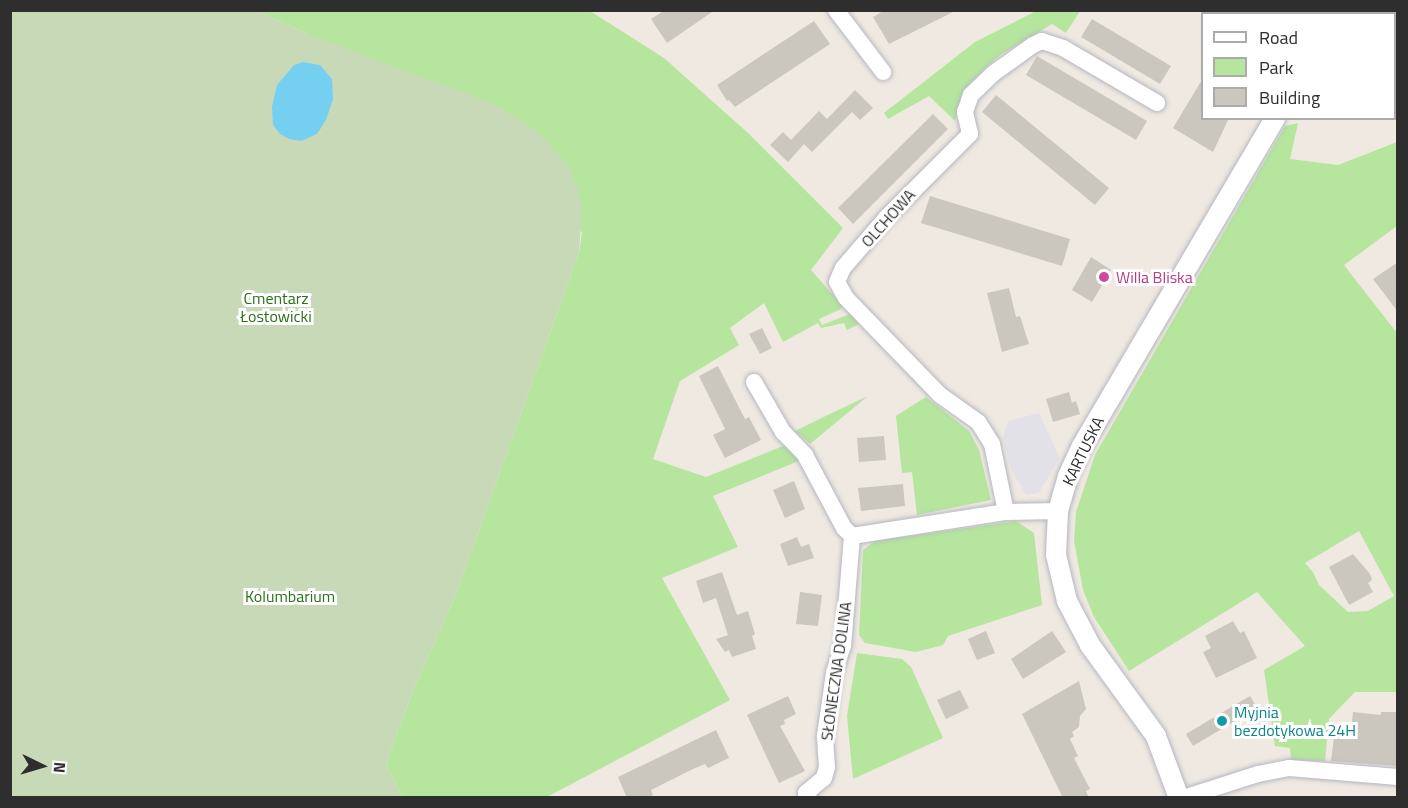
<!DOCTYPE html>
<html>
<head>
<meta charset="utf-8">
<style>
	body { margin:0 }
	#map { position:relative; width:1408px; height:808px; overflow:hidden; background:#efe9e1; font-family:"Titillium Web",sans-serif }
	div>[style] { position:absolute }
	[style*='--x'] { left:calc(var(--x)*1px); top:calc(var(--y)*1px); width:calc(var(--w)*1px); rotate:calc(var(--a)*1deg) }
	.industrial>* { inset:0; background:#e3e1e8 }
	.green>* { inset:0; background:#b6e59e }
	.cemetery>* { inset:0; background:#c8d9b8 }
	.water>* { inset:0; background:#75cff0 }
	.building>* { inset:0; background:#cbc7bf }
	.roads { filter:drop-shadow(0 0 2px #b4b7c1) drop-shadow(0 0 2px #b4b7c1) }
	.minor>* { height:16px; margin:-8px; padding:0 8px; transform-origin:8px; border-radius:8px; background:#fff }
	.tertiary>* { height:20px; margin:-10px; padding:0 10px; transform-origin:10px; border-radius:10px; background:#fff }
	.dots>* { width:16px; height:16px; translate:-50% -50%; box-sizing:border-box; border:3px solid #fff; border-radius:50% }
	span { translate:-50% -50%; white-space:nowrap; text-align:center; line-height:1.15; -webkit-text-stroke:6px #fff; paint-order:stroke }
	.street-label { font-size:16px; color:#2e2e2e }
	.hotel-label { font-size:16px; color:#b23c85 }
	.left { translate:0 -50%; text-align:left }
	.park-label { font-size:16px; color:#2c6e1b }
	.culture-label { font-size:16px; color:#0d838f }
	.frame { position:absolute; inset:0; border:12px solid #2e2e2e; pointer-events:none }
	.legend { position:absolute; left:1201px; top:12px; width:195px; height:108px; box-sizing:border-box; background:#fff; border:2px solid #ababab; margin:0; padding:8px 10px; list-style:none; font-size:18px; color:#2e2e2e }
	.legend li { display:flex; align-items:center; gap:12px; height:30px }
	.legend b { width:30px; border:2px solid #ababab }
	.north { position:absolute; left:12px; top:736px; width:60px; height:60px; -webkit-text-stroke:4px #fff; paint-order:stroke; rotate:95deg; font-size:16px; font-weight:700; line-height:24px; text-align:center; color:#2e2e2e }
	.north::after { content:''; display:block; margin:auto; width:21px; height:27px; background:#2e2e2e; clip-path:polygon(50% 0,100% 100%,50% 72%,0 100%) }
</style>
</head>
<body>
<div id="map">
	<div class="industrial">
		<i style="clip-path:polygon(1039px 413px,1060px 458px,1039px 493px,1026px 495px,1011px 469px,1003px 438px,1008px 421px)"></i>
	</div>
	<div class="green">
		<i style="clip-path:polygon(256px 11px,590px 11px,664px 58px,748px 133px,843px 228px,811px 270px,842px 305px,841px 309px,819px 319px,822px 325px,850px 314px,859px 324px,847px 330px,844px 323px,821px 328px,818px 323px,783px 342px,764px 303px,730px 328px,739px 345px,680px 381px,653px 459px,706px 477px,788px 444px,801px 460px,713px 496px,738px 547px,662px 578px,730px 700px,547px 797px,402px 797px,386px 764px,412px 693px,455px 597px,579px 253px,582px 232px,308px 34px)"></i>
		<i style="clip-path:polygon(1036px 11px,1080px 11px,1066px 33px,1052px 24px,1000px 55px,982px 71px,963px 91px,955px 121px,929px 96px,888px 119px,884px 113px,975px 42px)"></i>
		<i style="clip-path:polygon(evenodd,1298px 123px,1290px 159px,1338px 165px,1397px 142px,1397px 226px,1344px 265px,1397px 333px,1397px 692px,1355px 692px,1329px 719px,1325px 761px,1291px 760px,1290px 748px,1275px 746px,1264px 670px,1305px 646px,1257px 592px,1129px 671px,1094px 617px,1083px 590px,1074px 541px,1076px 512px,1095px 455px,1285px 126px,1298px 123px,1359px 531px,1394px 596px,1368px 611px,1348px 612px,1319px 585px,1313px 572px,1305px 563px,1359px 531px)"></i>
		<i style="clip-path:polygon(868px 396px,810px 444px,795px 431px,836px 411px)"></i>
		<i style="clip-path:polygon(926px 397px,969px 431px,979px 450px,991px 500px,917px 515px,912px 472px,902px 473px,896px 416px)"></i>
		<i style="clip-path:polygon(1016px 521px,1034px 533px,1042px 605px,948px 636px,943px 645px,916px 652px,865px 643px,859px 635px,863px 550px,875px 541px)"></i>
		<i style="clip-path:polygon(857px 653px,902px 659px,911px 667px,943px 738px,853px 779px,847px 716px)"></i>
	</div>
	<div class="cemetery">
		<i style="clip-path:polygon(10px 11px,256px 11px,308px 34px,494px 104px,537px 131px,568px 165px,577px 186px,582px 209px,579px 253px,455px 597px,412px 693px,386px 764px,402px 797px,11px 797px)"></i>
	</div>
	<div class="water">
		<i style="clip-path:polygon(303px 62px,320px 65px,332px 79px,333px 99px,326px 120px,317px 134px,301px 141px,289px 139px,280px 134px,273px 125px,272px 107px,277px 85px,294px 65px)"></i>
	</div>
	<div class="building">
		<i style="clip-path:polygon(665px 10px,715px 10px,667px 43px,651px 19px)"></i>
		<i style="clip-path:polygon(885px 10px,957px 10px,889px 44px,873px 17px)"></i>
		<i style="clip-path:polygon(1092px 19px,1171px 66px,1160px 84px,1081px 37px)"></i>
		<i style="clip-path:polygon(814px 21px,830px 44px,735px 107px,729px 100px,727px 101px,717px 85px)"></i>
		<i style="clip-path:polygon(1037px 56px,1147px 121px,1136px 140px,1026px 75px)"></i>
		<i style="clip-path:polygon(1203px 78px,1203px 118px,1229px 118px,1213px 152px,1173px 128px)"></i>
		<i style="clip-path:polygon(855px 90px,873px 108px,860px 120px,852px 112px,812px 152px,804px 144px,788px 162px,770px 145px,783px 132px,791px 140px,819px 111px,827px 119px)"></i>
		<i style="clip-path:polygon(996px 95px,1109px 188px,1095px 205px,982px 112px)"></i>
		<i style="clip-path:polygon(933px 114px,948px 129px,853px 224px,838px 208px)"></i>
		<i style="clip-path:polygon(930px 196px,1070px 239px,1062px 266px,921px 223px)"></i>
		<i style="clip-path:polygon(1091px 257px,1111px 270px,1092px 302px,1072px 290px)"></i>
		<i style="clip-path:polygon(1398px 262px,1398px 312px,1373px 279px)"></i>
		<i style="clip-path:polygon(1009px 288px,1016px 317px,1020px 316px,1029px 344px,1002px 352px,987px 293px)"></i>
		<i style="clip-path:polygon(762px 328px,772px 348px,760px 354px,749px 334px)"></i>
		<i style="clip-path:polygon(718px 366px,745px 419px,749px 417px,761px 440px,725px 458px,713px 435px,725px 429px,699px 376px)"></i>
		<i style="clip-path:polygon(1069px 392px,1072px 403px,1076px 401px,1080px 414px,1053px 422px,1046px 399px)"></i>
		<i style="clip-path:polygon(884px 436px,886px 460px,859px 462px,857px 438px)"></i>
		<i style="clip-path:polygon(794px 481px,805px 509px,785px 518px,773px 490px)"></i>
		<i style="clip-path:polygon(903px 484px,905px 506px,861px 511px,858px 488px)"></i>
		<i style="clip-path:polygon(797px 537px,801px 547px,809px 544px,814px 558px,788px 566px,780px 544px)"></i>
		<i style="clip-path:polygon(1353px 554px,1370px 574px,1372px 580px,1368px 583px,1373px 592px,1349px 605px,1329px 567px)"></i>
		<i style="clip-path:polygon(722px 572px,737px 615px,748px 611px,755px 634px,752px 636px,756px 649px,732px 657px,729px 650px,725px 652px,716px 639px,728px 635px,716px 598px,703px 603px,696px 581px)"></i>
		<i style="clip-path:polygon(800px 592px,822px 595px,818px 626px,796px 624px)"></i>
		<i style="clip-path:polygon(1233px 621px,1240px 633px,1244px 631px,1257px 658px,1216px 678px,1203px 652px,1211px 648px,1205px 636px)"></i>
		<i style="clip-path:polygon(986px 631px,995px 653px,977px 660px,968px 639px)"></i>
		<i style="clip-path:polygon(1052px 631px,1066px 652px,1023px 679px,1011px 659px)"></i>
		<i style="clip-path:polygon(1079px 681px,1086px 709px,1080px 716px,1079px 727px,1072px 732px,1074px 736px,1070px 739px,1078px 756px,1074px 758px,1090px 789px,1086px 791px,1089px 798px,1063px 798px,1022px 714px)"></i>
		<i style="clip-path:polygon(960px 690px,969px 708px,946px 719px,937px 700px)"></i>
		<i style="clip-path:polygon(788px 696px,796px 714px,784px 720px,785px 724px,780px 726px,805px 771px,779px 783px,747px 715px)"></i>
		<i style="clip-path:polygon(1250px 696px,1257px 708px,1193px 746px,1186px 734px)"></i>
		<i style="clip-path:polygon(1353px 712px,1381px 715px,1381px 712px,1398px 712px,1398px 766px,1331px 761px,1335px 729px,1351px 731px)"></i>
		<i style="clip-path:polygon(716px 730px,729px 758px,708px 768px,705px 764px,693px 769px,651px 790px,653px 795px,645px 798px,627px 798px,618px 777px)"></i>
	</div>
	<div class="roads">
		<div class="minor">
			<i style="--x:836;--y:10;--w:78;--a:52.8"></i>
			<i style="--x:754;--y:382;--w:58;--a:59.9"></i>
			<i style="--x:783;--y:432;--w:32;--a:46"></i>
			<i style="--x:805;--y:455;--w:83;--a:61.9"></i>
			<i style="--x:844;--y:528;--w:11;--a:45"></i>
			<i style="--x:1006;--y:512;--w:69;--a:-101.6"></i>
			<i style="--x:992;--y:444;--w:26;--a:-122"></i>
			<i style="--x:978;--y:422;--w:47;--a:-144.6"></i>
			<i style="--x:940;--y:395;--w:135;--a:-134.1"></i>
			<i style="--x:846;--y:298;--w:18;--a:-119"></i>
			<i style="--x:837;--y:282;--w:15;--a:-67"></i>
			<i style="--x:843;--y:268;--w:66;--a:-49.3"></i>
			<i style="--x:886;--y:218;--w:119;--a:-45"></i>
			<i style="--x:970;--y:134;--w:23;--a:-103"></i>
			<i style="--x:965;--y:112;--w:18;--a:-71"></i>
			<i style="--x:971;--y:95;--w:32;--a:-44"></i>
			<i style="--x:994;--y:73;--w:48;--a:-35.7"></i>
			<i style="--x:1033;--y:45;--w:10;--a:-24"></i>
			<i style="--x:1042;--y:41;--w:22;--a:18"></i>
			<i style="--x:1063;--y:48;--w:109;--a:30.3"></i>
			<i style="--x:809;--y:798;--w:6;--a:-121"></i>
			<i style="--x:806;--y:793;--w:23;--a:-40"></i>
			<i style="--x:824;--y:778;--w:11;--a:-75"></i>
			<i style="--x:827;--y:767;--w:31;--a:-94"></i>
			<i style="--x:825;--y:736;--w:64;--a:-81.9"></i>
			<i style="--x:834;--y:673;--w:28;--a:-72"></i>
			<i style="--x:843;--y:646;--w:110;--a:-85.3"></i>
			<i style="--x:852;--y:536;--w:156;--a:-8.9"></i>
			<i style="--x:1006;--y:512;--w:52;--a:-1.1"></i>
			<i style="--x:1183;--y:798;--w:79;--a:-17.7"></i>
			<i style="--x:1258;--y:774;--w:32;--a:-11"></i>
			<i style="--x:1289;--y:768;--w:109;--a:4.7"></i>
		</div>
		<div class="tertiary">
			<i style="--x:1305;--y:14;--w:4;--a:-90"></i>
			<i style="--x:1179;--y:798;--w:66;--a:-110.4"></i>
			<i style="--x:1156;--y:736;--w:112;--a:-126"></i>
			<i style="--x:1090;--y:645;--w:50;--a:-117.6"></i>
			<i style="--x:1067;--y:601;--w:47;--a:-103.4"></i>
			<i style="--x:1056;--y:555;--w:44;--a:-87.4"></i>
			<i style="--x:1058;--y:511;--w:36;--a:-74"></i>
			<i style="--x:1068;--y:476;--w:33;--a:-65"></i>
			<i style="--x:1082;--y:446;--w:381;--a:-59.5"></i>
		</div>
	</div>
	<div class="dots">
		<i style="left:1104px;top:277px;background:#d1479c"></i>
		<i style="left:1222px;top:721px;background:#0f9aa8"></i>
	</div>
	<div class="street-label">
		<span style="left:888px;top:218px;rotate:-48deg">OLCHOWA</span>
		<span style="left:1083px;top:451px;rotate:-64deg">KARTUSKA</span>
		<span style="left:836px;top:671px;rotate:-82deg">SŁONECZNA DOLINA</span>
	</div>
	<div class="hotel-label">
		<span class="left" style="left:1116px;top:277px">Willa Bliska</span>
	</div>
	<div class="park-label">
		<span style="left:276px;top:307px">Cmentarz<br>Łostowicki</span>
		<span style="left:290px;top:596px">Kolumbarium</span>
	</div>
	<div class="culture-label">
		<span class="left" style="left:1234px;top:721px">Myjnia<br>bezdotykowa 24H</span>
	</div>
	<div class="frame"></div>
	<ul class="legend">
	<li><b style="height:8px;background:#fff"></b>Road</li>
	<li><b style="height:16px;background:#b6e59e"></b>Park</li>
	<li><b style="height:16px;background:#cbc7bf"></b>Building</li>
	</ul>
	<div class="north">N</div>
</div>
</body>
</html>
